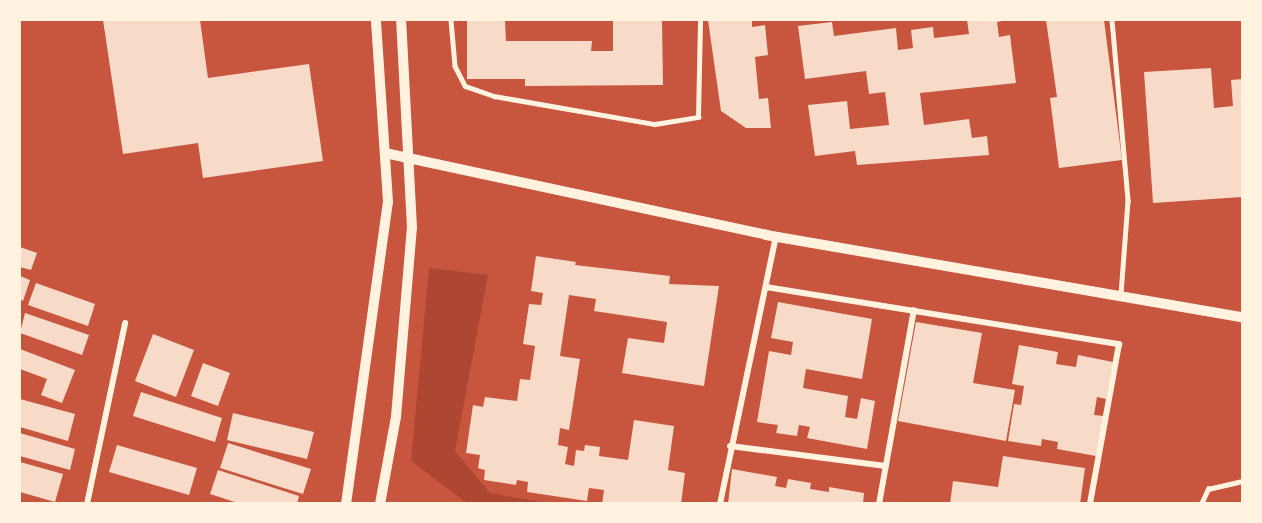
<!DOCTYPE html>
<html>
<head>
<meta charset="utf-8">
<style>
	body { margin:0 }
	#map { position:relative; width:1262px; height:523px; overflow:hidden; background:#c8553d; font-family:Commissioner,sans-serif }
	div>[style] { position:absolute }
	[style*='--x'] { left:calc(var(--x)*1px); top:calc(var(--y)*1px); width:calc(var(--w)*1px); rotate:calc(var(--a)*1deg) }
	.green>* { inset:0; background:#ae4732 }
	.building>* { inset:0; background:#f7dbc8 }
	.service>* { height:4.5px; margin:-2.25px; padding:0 2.25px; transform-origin:2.25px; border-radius:2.25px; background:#fff3e0 }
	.minor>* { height:6px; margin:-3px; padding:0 3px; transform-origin:3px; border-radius:3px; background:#fff3e0 }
	.tertiary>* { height:10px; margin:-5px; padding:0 5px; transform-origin:5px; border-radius:5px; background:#fff3e0 }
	span { translate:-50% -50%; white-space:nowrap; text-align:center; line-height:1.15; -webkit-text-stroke:4.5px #fff3e0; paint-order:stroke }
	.frame { position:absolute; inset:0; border:21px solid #fff3e0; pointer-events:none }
</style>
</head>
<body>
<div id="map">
	<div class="green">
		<i style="clip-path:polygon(429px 268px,488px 275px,455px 451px,490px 493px,545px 503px,467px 503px,411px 461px)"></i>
	</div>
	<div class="building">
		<i style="clip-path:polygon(103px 20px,200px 20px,208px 78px,309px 64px,323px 161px,203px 178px,198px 143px,123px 154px)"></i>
		<i style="clip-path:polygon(467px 20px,505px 20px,506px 41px,592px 41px,591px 51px,613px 51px,613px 20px,662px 20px,663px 85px,525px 86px,525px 79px,467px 79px)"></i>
		<i style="clip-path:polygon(708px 20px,752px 20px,752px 27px,765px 25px,768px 55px,755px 57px,759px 99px,768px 98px,771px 128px,746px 128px,721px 111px)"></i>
		<i style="clip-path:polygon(967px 20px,1007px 20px,997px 22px,999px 37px,1010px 35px,1016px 83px,920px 93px,924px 125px,969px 119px,972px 138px,987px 136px,989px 155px,857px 165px,855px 151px,815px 156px,808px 105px,847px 101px,850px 129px,889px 125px,885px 92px,869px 94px,866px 71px,805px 79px,798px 26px,832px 22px,834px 36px,896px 28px,898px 50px,913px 48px,911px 30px,933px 27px,934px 38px,969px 34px)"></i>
		<i style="clip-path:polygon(1046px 20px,1104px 20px,1122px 160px,1059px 168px,1050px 98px,1057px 97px)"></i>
		<i style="clip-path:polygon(1211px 68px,1214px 108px,1233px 106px,1231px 80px,1242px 79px,1242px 197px,1153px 203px,1144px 72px)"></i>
		<i style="clip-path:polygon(20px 247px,37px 253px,31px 270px,20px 267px)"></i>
		<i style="clip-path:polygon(536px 256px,576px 262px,575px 265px,670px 276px,669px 284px,719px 286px,704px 386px,622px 373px,628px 338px,664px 343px,667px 322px,594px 311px,596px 299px,569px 295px,560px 356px,580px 359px,569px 430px,560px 428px,558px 445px,568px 447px,565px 464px,574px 466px,576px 450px,584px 451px,585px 445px,600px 447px,599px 456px,628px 460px,634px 420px,674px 426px,668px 470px,685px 473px,681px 504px,602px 504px,604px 490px,589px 488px,587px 501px,527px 492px,528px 482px,517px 480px,516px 485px,484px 480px,485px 470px,478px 468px,480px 455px,466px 453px,473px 405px,483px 407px,485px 397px,517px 401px,520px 379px,530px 380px,535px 346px,523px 344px,529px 304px,541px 305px,543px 293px,531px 291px)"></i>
		<i style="clip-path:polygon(20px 276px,30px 280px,23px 301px,20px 299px)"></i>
		<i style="clip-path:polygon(36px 283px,95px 304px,88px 326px,28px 305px)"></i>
		<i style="clip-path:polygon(778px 302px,872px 319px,862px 379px,806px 369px,803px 388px,848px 396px,845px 417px,857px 419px,861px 398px,875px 401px,867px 449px,807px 438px,810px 427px,799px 425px,797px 436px,776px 433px,778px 425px,757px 422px,769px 351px,791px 355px,793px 342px,771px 338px)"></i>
		<i style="clip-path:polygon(25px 313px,89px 335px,82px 355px,20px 333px)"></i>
		<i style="clip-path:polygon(916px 322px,982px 333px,973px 383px,1015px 390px,1006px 441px,898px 421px)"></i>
		<i style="clip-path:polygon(153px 334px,194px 350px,176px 397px,135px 381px)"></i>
		<i style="clip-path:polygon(1019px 345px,1058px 352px,1056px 364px,1076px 367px,1078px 355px,1113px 362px,1106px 399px,1097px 397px,1094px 415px,1104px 416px,1096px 456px,1057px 449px,1058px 442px,1042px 439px,1041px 446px,1008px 441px,1014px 404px,1021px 405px,1024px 386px,1012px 384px)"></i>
		<i style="clip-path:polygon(20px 349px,75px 370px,62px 403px,41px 395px,47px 379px,20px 369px)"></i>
		<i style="clip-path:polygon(203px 363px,230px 373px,218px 406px,191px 396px)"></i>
		<i style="clip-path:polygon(141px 392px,222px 418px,215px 442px,133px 416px)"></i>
		<i style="clip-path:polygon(20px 399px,75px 414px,68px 441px,20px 427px)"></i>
		<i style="clip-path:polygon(233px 413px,314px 432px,307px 459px,227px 440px)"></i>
		<i style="clip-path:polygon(20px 433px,75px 449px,70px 470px,20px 456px)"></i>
		<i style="clip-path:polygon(228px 443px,311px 469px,303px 494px,220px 468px)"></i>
		<i style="clip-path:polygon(117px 445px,197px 468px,189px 495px,109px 472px)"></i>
		<i style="clip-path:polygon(1003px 456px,1085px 468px,1080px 504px,950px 504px,953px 481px,998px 487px)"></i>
		<i style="clip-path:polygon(20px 462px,63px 474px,55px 502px,20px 492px)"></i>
		<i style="clip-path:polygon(732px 469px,777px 477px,775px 486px,786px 488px,788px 479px,811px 483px,810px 489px,829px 492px,829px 487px,864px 493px,863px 504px,728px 504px)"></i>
		<i style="clip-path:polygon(218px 470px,299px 496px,297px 504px,241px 504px,210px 494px)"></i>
	</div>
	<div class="service">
		<i style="--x:451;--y:20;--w:46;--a:85"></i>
		<i style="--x:455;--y:66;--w:22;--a:63"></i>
		<i style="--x:465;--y:86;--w:31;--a:19"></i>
		<i style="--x:494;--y:96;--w:163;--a:9.9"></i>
		<i style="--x:655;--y:124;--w:44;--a:-9.2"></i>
		<i style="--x:698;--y:117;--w:97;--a:-88.8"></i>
		<i style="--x:1112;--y:20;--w:182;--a:84.9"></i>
		<i style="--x:1128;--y:201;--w:93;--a:94.3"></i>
		<i style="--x:1201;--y:504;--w:17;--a:-65"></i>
		<i style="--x:1208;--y:489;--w:35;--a:-13"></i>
	</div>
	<div class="minor">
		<i style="--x:766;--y:287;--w:358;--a:9.2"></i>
		<i style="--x:1119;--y:344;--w:163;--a:100.3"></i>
		<i style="--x:730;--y:446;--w:157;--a:7.3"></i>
		<i style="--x:87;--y:504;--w:185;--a:-78.1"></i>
		<i style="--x:720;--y:504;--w:274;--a:-78.2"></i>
		<i style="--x:879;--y:504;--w:197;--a:-79.8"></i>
	</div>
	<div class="tertiary">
		<i style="--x:385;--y:153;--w:390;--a:12.1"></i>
		<i style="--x:766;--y:235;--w:483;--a:9.8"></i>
		<i style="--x:346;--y:504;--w:305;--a:-82.1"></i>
		<i style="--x:388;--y:202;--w:182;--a:-93.8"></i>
		<i style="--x:380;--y:504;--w:88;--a:-79.6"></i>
		<i style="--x:396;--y:417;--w:190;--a:-85.2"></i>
		<i style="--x:412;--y:228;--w:208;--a:-93"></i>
	</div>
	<div class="frame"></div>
</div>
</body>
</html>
